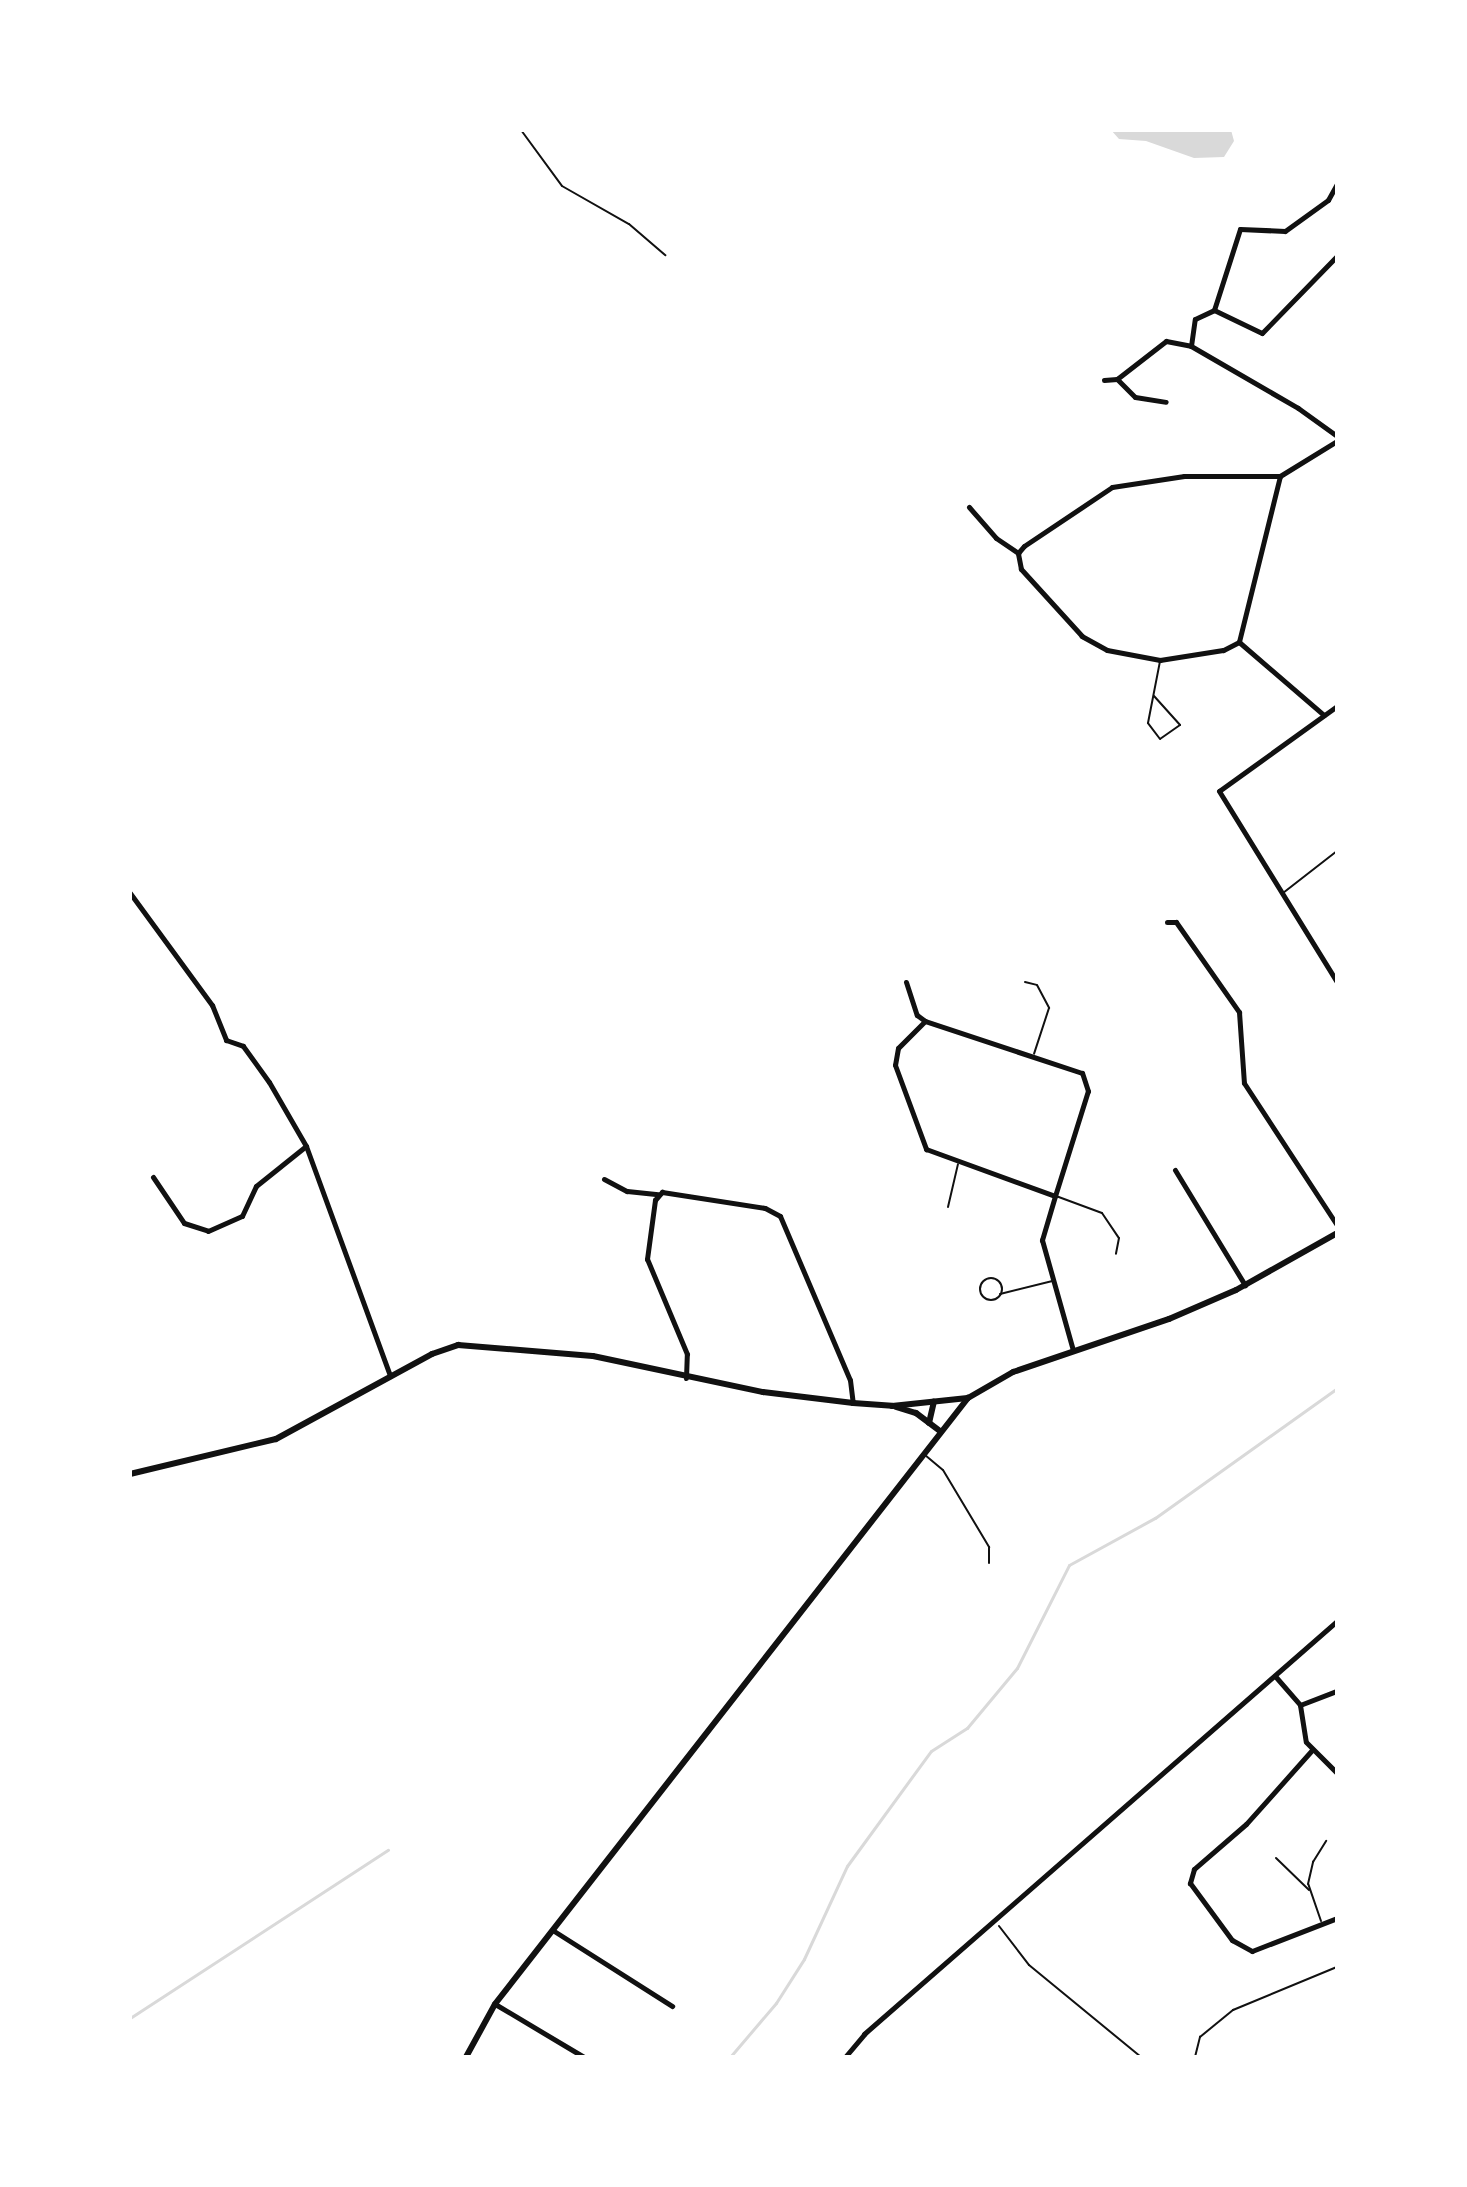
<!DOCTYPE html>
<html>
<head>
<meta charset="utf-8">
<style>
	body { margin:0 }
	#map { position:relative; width:1467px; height:2187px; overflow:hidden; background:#fff; font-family:"Roboto Condensed",sans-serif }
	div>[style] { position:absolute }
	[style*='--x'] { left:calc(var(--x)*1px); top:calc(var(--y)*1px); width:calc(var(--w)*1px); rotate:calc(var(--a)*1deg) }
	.water>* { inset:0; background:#d9d9d9 }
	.stream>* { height:3px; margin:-1.5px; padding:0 1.5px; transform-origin:1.5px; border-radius:1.5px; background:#d9d9d9 }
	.path>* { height:2px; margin:-1px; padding:0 1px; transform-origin:1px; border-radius:1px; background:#111 }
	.service>* { height:2px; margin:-1px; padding:0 1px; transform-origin:1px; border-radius:1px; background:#111 }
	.service>.ring { margin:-1px; padding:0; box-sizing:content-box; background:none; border:2px solid #111; border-radius:50% }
	.minor>* { height:5px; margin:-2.5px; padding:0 2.5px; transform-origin:2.5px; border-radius:2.5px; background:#111 }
	.tertiary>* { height:6px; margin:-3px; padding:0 3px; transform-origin:3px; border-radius:3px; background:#111 }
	span { translate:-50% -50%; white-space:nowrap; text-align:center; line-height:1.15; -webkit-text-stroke:6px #fff; paint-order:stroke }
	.frame { position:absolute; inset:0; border:132px solid #fff; pointer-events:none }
</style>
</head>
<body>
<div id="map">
	<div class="water">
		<i style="clip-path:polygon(1111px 130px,1231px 130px,1234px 141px,1224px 157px,1194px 158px,1146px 141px,1119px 139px)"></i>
	</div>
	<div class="stream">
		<i style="--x:130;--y:2018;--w:308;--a:-33.1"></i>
		<i style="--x:730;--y:2057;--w:71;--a:-49.6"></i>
		<i style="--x:776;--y:2003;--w:52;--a:-57.5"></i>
		<i style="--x:804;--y:1959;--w:102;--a:-65.2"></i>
		<i style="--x:847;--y:1866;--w:142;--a:-53.9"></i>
		<i style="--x:931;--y:1751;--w:43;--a:-32.6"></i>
		<i style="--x:967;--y:1728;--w:78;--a:-50.2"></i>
		<i style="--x:1017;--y:1668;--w:115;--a:-63.2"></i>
		<i style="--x:1069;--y:1565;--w:98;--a:-28.7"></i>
		<i style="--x:1155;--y:1518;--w:224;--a:-35.5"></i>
	</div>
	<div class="path">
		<i style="--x:999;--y:1926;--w:49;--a:52.4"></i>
		<i style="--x:1029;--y:1965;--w:145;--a:39.4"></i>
		<i style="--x:1195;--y:2057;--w:21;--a:-76"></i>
		<i style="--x:1200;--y:2037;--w:43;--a:-39.3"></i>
		<i style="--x:1233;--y:2010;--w:113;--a:-22.5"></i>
	</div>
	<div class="service">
		<i style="--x:521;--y:130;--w:69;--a:53.8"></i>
		<i style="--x:562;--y:186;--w:77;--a:29.6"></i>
		<i style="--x:629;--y:224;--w:48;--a:40.7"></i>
		<i style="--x:1154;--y:696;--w:39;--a:48"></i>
		<i style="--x:1180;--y:725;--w:24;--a:145"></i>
		<i style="--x:1160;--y:739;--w:20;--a:-127"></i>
		<i style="--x:1148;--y:723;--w:63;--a:-79"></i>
		<i style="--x:1283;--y:893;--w:68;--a:-37.9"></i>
		<i style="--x:1025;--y:982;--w:12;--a:14"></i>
		<i style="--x:1037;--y:985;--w:26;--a:62"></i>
		<i style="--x:1049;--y:1008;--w:48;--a:108.1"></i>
		<i style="--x:1056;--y:1196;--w:49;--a:20.3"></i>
		<i style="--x:1102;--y:1213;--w:30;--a:56"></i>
		<i style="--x:1119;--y:1238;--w:16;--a:101"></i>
		<i style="--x:948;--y:1207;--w:44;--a:-76.9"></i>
		<i class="ring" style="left:980px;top:1278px;width:20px;height:20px"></i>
		<i style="--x:1000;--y:1294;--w:54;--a:-14"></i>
		<i style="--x:925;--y:1455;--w:23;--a:40"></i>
		<i style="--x:943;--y:1470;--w:90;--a:59.1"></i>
		<i style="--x:989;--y:1547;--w:16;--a:90"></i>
		<i style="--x:1276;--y:1858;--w:46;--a:44.1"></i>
		<i style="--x:1321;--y:1921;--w:39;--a:-109"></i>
		<i style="--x:1308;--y:1884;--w:23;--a:-77"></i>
		<i style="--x:1313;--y:1862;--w:25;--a:-58"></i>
	</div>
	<div class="minor">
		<i style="--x:1214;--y:310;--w:85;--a:-72.2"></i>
		<i style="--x:1240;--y:229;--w:45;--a:2.5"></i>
		<i style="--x:1285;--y:231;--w:53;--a:-35.8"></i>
		<i style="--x:1328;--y:200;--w:18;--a:-61"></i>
		<i style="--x:1191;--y:346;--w:27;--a:-82"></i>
		<i style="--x:1195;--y:319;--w:21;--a:-25"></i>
		<i style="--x:1214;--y:310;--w:53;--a:25.6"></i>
		<i style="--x:1262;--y:333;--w:107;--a:-45.8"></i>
		<i style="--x:1117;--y:379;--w:25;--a:45"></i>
		<i style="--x:1135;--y:397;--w:31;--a:9"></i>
		<i style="--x:1104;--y:380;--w:13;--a:-4"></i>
		<i style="--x:1117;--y:379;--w:62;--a:-37.8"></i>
		<i style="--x:1166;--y:341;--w:25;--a:11"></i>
		<i style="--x:1191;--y:346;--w:124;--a:30.1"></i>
		<i style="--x:1298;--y:408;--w:48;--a:35.7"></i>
		<i style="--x:1280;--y:476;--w:171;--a:103.9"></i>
		<i style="--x:1239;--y:642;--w:18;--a:153"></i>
		<i style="--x:1223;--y:650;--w:64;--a:171"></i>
		<i style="--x:1160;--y:660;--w:54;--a:-169.3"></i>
		<i style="--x:1107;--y:650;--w:29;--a:-151"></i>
		<i style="--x:1082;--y:636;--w:91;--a:-132.3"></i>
		<i style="--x:1021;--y:569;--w:16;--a:-101"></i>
		<i style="--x:1018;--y:553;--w:9;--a:-49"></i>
		<i style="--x:1024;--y:546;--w:106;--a:-33.8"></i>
		<i style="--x:1112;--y:487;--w:73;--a:-8.7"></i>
		<i style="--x:1184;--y:476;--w:96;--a:0"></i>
		<i style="--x:1280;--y:476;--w:67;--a:-31.6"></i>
		<i style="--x:969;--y:507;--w:41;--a:48.9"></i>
		<i style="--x:996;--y:538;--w:27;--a:34"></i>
		<i style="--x:1239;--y:642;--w:112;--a:40.7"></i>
		<i style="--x:1337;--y:706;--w:145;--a:144.2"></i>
		<i style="--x:1219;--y:791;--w:225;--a:58.3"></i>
		<i style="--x:130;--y:893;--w:139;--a:53.8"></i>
		<i style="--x:212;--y:1005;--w:38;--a:68"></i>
		<i style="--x:226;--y:1040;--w:18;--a:19"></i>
		<i style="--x:243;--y:1046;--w:44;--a:54.2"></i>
		<i style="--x:269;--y:1082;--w:74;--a:60"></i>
		<i style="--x:306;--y:1146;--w:245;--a:69.9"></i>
		<i style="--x:1167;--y:922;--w:9;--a:0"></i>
		<i style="--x:1176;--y:922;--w:110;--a:55"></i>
		<i style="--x:1239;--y:1012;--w:71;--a:86"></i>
		<i style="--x:1244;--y:1083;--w:170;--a:56.8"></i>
		<i style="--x:906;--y:982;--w:35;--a:72"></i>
		<i style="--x:917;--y:1015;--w:10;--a:37"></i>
		<i style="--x:1175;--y:1170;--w:135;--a:58.7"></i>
		<i style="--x:153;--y:1177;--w:55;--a:56"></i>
		<i style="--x:184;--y:1223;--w:25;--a:18"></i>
		<i style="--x:208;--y:1231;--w:37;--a:-24"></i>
		<i style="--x:242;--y:1216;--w:33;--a:-65"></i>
		<i style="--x:256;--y:1186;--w:64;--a:-38.7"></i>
		<i style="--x:604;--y:1179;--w:26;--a:28"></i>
		<i style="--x:627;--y:1191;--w:31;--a:6"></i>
		<i style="--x:1055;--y:1196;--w:110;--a:-72.6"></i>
		<i style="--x:1088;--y:1091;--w:19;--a:-108"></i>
		<i style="--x:1082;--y:1073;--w:165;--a:-161.7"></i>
		<i style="--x:925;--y:1021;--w:38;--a:135"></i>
		<i style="--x:898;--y:1048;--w:17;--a:100"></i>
		<i style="--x:895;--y:1065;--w:90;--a:69.7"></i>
		<i style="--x:926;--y:1149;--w:137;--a:20"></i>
		<i style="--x:1055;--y:1196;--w:46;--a:106.5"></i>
		<i style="--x:1042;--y:1240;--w:114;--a:74.3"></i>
		<i style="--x:686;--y:1378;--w:24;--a:-88"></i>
		<i style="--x:687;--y:1354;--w:103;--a:-112.8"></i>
		<i style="--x:647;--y:1259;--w:60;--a:-82.3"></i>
		<i style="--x:655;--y:1200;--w:11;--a:-49"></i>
		<i style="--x:662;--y:1192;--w:104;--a:8.8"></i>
		<i style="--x:765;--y:1208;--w:17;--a:28"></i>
		<i style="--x:780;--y:1216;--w:178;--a:66.9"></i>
		<i style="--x:850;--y:1380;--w:23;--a:83"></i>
		<i style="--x:1275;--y:1676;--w:38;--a:49"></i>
		<i style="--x:1300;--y:1705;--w:37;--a:81"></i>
		<i style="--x:1306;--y:1742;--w:44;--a:45"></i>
		<i style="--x:1300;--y:1705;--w:40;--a:-21"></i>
		<i style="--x:1312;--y:1750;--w:99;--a:131.7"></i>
		<i style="--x:1246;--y:1824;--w:69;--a:139.1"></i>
		<i style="--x:1194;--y:1869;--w:15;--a:106"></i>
		<i style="--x:1190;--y:1883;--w:71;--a:53.6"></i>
		<i style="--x:1232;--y:1940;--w:23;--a:29"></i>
		<i style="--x:1252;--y:1951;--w:91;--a:-21.2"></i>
		<i style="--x:554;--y:1931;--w:140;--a:32.4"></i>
		<i style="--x:495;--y:2004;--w:104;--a:30.8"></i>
		<i style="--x:845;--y:2057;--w:30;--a:-50"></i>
		<i style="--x:864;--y:2034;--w:628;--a:-41.13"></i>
	</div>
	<div class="tertiary">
		<i style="--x:896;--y:1407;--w:21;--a:17"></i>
		<i style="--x:916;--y:1413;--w:31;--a:37"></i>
		<i style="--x:929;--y:1423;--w:22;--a:-77"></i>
		<i style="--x:130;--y:1474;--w:150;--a:-13.5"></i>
		<i style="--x:276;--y:1439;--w:178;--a:-28.6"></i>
		<i style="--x:432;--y:1354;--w:28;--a:-19"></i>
		<i style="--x:458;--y:1345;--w:135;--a:4.7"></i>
		<i style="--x:593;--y:1356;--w:174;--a:12"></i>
		<i style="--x:763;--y:1392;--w:91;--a:7"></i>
		<i style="--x:853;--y:1403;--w:39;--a:4"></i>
		<i style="--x:892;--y:1406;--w:76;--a:-6"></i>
		<i style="--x:466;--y:2057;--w:60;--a:-61.3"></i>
		<i style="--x:495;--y:2004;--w:769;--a:-52.03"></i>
		<i style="--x:968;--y:1398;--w:52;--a:-30"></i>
		<i style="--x:1013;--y:1372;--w:165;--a:-18.8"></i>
		<i style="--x:1169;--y:1319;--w:73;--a:-23.4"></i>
		<i style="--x:1236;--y:1290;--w:116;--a:-29.4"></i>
	</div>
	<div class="frame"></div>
</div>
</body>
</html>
